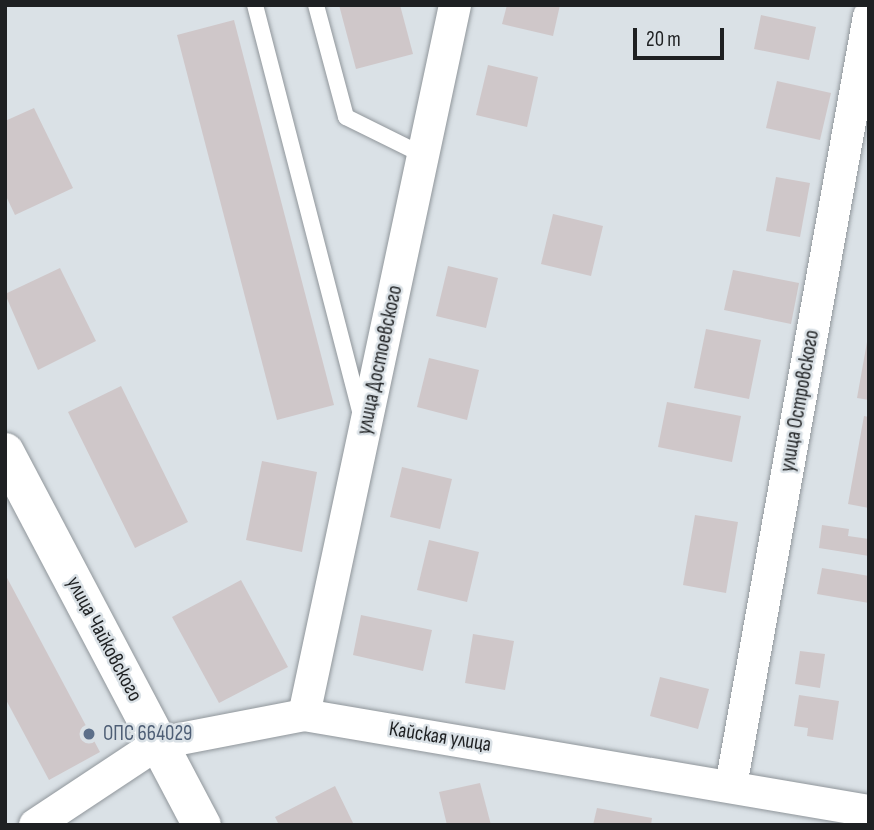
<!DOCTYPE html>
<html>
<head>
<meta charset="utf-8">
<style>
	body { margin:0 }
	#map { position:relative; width:874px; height:830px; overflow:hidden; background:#dae1e6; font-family:"Sofia Sans Condensed",sans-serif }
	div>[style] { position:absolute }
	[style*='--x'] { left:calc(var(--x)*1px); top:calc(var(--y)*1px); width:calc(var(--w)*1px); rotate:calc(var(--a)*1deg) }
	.building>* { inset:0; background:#cfc7c9 }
	.roads { filter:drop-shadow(0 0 2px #90969b) drop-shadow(0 0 2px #90969b) }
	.service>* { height:16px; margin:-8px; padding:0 8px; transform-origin:8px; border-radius:8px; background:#fff }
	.minor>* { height:32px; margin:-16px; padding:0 16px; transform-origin:16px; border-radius:16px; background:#fff }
	.tertiary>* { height:38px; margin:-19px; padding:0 19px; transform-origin:19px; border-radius:19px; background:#fff }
	.dots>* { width:19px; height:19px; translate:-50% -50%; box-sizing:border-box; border:4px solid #dae1e6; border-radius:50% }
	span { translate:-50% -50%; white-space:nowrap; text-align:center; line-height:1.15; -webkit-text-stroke:5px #dae1e6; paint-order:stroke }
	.street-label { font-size:21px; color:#1e2022 }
	.service-label { font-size:21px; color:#4e5e75 }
	.left { translate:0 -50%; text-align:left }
	.frame { position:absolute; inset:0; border:7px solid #1e2022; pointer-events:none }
	.scale { position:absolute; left:633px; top:28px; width:91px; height:32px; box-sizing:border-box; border:4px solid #1e2022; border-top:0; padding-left:9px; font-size:21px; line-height:24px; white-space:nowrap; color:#1e2022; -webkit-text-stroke:5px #dae1e6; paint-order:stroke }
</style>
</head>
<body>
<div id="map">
	<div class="building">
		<i style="clip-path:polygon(339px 5px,400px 5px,413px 54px,356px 69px)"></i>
		<i style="clip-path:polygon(507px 5px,560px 5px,553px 36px,502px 24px)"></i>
		<i style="clip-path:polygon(761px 15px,816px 27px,809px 60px,754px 49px)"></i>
		<i style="clip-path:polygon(234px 20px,334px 405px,277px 420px,177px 35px)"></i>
		<i style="clip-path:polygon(488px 65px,538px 77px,527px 127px,476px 115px)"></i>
		<i style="clip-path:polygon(777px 81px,831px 93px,820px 140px,766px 128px)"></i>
		<i style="clip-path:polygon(34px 108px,73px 188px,15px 215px,5px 194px,5px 121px)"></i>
		<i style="clip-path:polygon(776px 177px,810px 183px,800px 237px,766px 231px)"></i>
		<i style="clip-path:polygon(553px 214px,603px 226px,591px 276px,541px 264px)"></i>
		<i style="clip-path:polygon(448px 266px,498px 278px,486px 328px,436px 316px)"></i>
		<i style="clip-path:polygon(60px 268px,96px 341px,38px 370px,5px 294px)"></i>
		<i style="clip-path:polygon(733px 270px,799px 283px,791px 324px,724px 310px)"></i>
		<i style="clip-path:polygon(706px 329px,761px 340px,749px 399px,694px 388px)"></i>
		<i style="clip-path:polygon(867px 342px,869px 342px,869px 400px,857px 398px)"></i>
		<i style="clip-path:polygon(429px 358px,479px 370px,467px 420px,417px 407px)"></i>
		<i style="clip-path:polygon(121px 386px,188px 522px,135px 548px,68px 412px)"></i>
		<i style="clip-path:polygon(667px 402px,741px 416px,732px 462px,658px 447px)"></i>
		<i style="clip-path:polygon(864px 416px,869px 417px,869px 508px,848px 504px)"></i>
		<i style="clip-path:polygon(262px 461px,317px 472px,302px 552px,246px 540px)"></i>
		<i style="clip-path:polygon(402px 467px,452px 479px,440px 529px,390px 517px)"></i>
		<i style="clip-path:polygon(695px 515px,738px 522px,726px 593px,683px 585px)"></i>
		<i style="clip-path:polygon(822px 525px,849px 529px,848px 536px,869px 539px,869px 556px,819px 548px)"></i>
		<i style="clip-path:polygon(429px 540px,479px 552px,467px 602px,417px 590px)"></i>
		<i style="clip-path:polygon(822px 568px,869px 576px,869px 603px,817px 594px)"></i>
		<i style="clip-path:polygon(5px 574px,100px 752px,49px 780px,5px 698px)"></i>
		<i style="clip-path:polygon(241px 580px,288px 667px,219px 703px,172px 617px)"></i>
		<i style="clip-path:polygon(361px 615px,432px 630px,423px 671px,353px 655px)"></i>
		<i style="clip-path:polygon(473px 634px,514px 641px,505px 690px,465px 683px)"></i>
		<i style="clip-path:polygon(800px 651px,825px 654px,820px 688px,795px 684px)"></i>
		<i style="clip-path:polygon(660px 677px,709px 689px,698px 729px,650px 716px)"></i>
		<i style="clip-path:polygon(799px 695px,839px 701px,833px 740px,807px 736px,808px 728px,794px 726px)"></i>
		<i style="clip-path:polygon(480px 783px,491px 825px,447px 825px,439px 792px)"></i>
		<i style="clip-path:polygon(335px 786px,354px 825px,279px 825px,275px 817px)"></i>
		<i style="clip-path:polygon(597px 808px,652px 818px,651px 825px,593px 825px)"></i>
	</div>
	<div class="roads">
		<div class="service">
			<i style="--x:255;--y:5;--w:423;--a:75.5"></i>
			<i style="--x:316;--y:5;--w:116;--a:75"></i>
			<i style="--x:346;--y:117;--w:86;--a:26.3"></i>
		</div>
		<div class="minor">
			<i style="--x:304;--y:715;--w:726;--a:-77.99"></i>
			<i style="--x:731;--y:786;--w:782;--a:-79.84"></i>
			<i style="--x:35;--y:825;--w:149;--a:-33.5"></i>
			<i style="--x:159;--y:743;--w:148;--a:-10.9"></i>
			<i style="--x:304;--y:715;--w:573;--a:9.64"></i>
		</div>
		<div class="tertiary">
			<i style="--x:5;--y:452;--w:422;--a:62.2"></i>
		</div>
	</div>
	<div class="dots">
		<i style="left:89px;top:734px;background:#5c6f8a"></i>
	</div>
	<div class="street-label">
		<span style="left:380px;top:360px;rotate:-78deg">улица Достоевского</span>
		<span style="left:800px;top:401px;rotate:-80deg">улица Островского</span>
		<span style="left:104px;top:639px;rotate:62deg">улица Чайковского</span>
		<span style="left:440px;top:737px;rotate:9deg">Кайская улица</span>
	</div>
	<div class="service-label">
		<span class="left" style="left:103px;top:734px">ОПС 664029</span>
	</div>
	<div class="frame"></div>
	<div class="scale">20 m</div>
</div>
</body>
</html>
